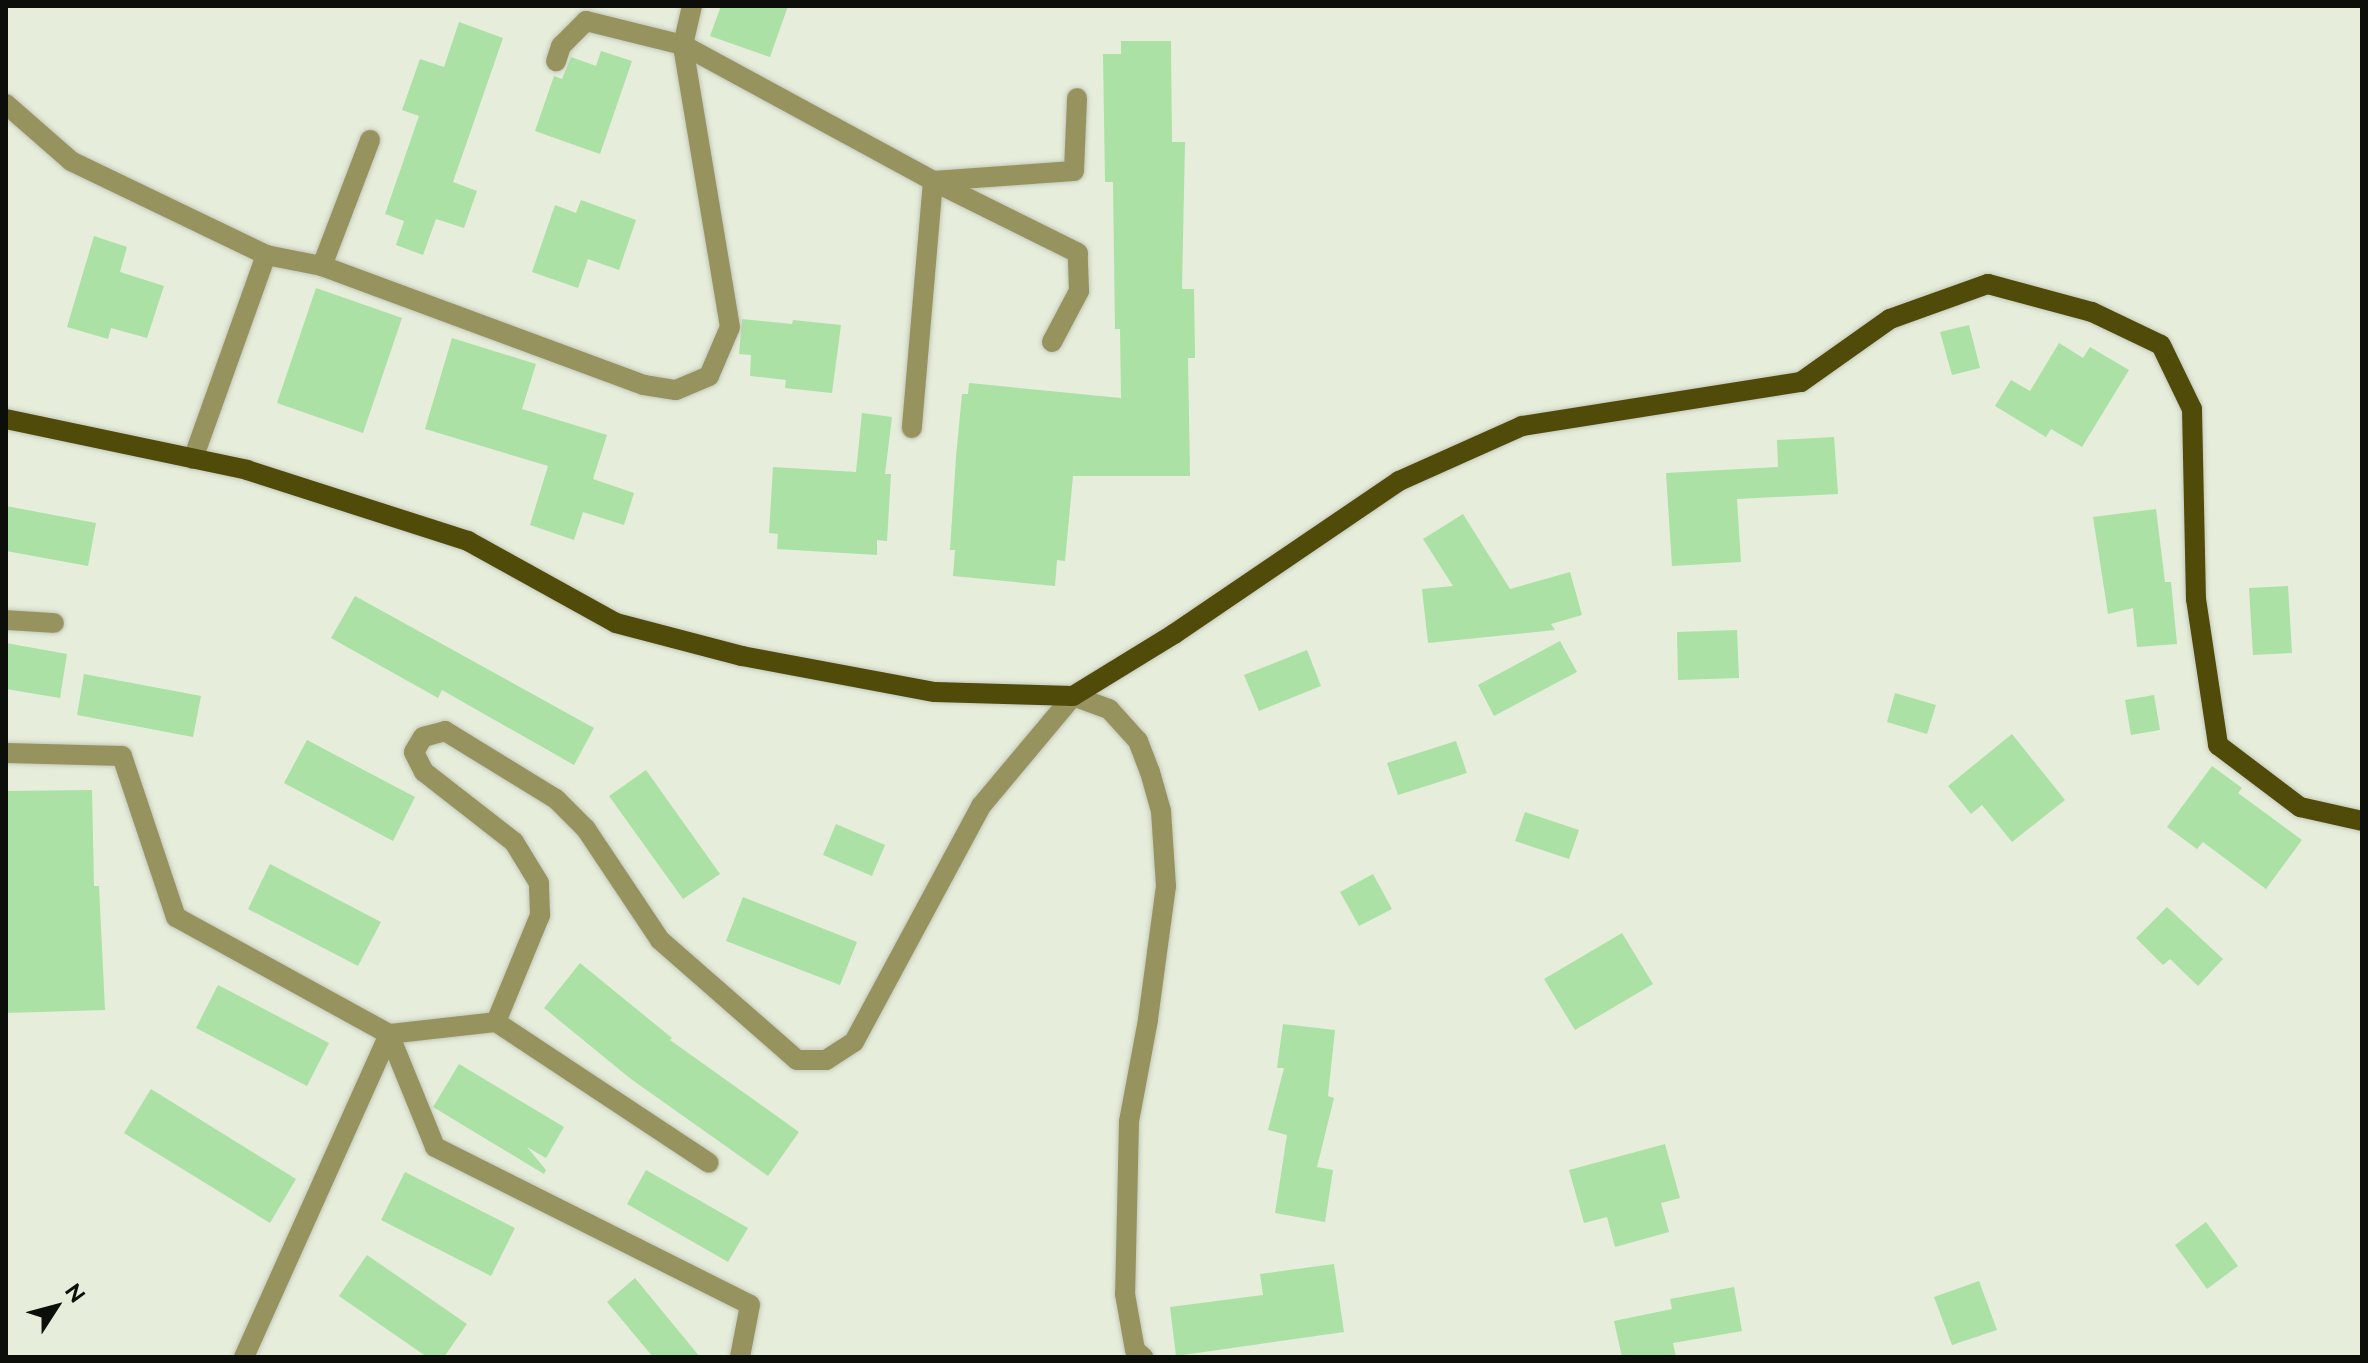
<!DOCTYPE html>
<html>
<head>
<meta charset="utf-8">
<style>
	body { margin:0 }
	#map { position:relative; width:2368px; height:1363px; overflow:hidden; background:#e6eddb; font-family:Raleway,sans-serif }
	div>[style] { position:absolute }
	[style*='--x'] { left:calc(var(--x)*1px); top:calc(var(--y)*1px); width:calc(var(--w)*1px); rotate:calc(var(--a)*1deg) }
	.building>* { inset:0; background:#abe1a5 }
	.roads { filter:drop-shadow(0 0 2px #c3c9b9) drop-shadow(0 0 2px #c3c9b9) }
	.minor>* { height:20px; margin:-10px; padding:0 10px; transform-origin:10px; border-radius:10px; background:#97935f }
	.major>* { height:20px; margin:-10px; padding:0 10px; transform-origin:10px; border-radius:10px; background:#514b09 }
	span { translate:-50% -50%; white-space:nowrap; text-align:center; line-height:1.15; -webkit-text-stroke:7px #e6eddb; paint-order:stroke }
	.frame { position:absolute; inset:0; border:8px solid #0c0e09; pointer-events:none }
	.north { position:absolute; left:16px; top:1267px; width:80px; height:80px; -webkit-text-stroke:6px #e6eddb; paint-order:stroke; rotate:54deg; font-size:22px; font-weight:700; line-height:32px; text-align:center; color:#0c0e09 }
	.north::after { content:''; display:block; margin:auto; width:28px; height:36px; background:#0c0e09; clip-path:polygon(50% 0,100% 100%,50% 72%,0 100%) }
</style>
</head>
<body>
<div id="map">
	<div class="building">
		<i style="clip-path:polygon(721px 6px,788px 6px,770px 57px,710px 36px)"></i>
		<i style="clip-path:polygon(459px 22px,503px 38px,453px 182px,477px 191px,464px 228px,436px 219px,423px 255px,396px 245px,404px 221px,385px 214px,419px 116px,402px 110px,420px 59px,444px 67px)"></i>
		<i style="clip-path:polygon(1121px 41px,1171px 41px,1172px 142px,1185px 142px,1182px 289px,1194px 289px,1195px 358px,1188px 358px,1190px 476px,1073px 476px,1065px 561px,1057px 560px,1055px 586px,953px 576px,955px 550px,950px 550px,956px 457px,962px 394px,968px 394px,969px 383px,1121px 398px,1120px 329px,1115px 329px,1113px 182px,1105px 182px,1103px 54px,1121px 54px)"></i>
		<i style="clip-path:polygon(601px 51px,632px 61px,600px 154px,535px 131px,554px 76px,562px 79px,571px 57px,596px 66px)"></i>
		<i style="clip-path:polygon(581px 200px,636px 220px,619px 270px,588px 259px,578px 288px,532px 272px,555px 205px,576px 213px)"></i>
		<i style="clip-path:polygon(94px 236px,127px 247px,120px 272px,164px 286px,147px 338px,111px 328px,108px 339px,67px 327px)"></i>
		<i style="clip-path:polygon(316px 288px,402px 318px,363px 433px,277px 403px)"></i>
		<i style="clip-path:polygon(742px 319px,792px 324px,793px 320px,841px 325px,832px 393px,785px 388px,786px 380px,750px 376px,751px 355px,739px 354px)"></i>
		<i style="clip-path:polygon(1969px 325px,1980px 368px,1952px 375px,1940px 332px)"></i>
		<i style="clip-path:polygon(452px 338px,536px 364px,522px 409px,607px 435px,593px 479px,634px 493px,624px 525px,583px 512px,574px 540px,530px 525px,548px 466px,425px 429px)"></i>
		<i style="clip-path:polygon(2059px 343px,2083px 358px,2090px 347px,2129px 370px,2082px 447px,2051px 429px,2046px 437px,1995px 406px,2011px 380px,2030px 391px)"></i>
		<i style="clip-path:polygon(862px 413px,892px 417px,885px 474px,891px 474px,887px 541px,877px 540px,877px 555px,777px 549px,778px 534px,769px 533px,773px 467px,856px 472px)"></i>
		<i style="clip-path:polygon(1834px 437px,1838px 494px,1737px 499px,1741px 562px,1672px 566px,1666px 473px,1778px 467px,1777px 440px)"></i>
		<i style="clip-path:polygon(6px 506px,96px 523px,88px 566px,6px 551px)"></i>
		<i style="clip-path:polygon(2156px 509px,2165px 582px,2171px 582px,2177px 644px,2137px 647px,2133px 608px,2108px 614px,2093px 517px)"></i>
		<i style="clip-path:polygon(1463px 514px,1510px 589px,1570px 572px,1582px 615px,1551px 624px,1555px 630px,1428px 643px,1422px 589px,1453px 586px,1423px 539px)"></i>
		<i style="clip-path:polygon(2288px 586px,2292px 653px,2253px 655px,2249px 588px)"></i>
		<i style="clip-path:polygon(355px 596px,594px 728px,574px 765px,442px 690px,438px 698px,331px 638px)"></i>
		<i style="clip-path:polygon(1737px 630px,1739px 678px,1678px 680px,1677px 632px)"></i>
		<i style="clip-path:polygon(1560px 641px,1577px 672px,1494px 716px,1478px 685px)"></i>
		<i style="clip-path:polygon(6px 643px,67px 654px,60px 698px,6px 689px)"></i>
		<i style="clip-path:polygon(1307px 650px,1321px 686px,1259px 711px,1244px 675px)"></i>
		<i style="clip-path:polygon(84px 674px,201px 696px,193px 737px,77px 715px)"></i>
		<i style="clip-path:polygon(1895px 693px,1936px 705px,1927px 734px,1887px 722px)"></i>
		<i style="clip-path:polygon(2154px 695px,2160px 730px,2131px 735px,2125px 700px)"></i>
		<i style="clip-path:polygon(2012px 734px,2065px 800px,2012px 842px,1982px 805px,1971px 814px,1948px 786px)"></i>
		<i style="clip-path:polygon(307px 740px,415px 797px,393px 841px,284px 783px)"></i>
		<i style="clip-path:polygon(1456px 741px,1467px 773px,1398px 795px,1387px 763px)"></i>
		<i style="clip-path:polygon(2212px 766px,2242px 788px,2238px 793px,2302px 840px,2266px 889px,2203px 842px,2197px 849px,2167px 827px)"></i>
		<i style="clip-path:polygon(646px 770px,720px 874px,683px 899px,609px 796px)"></i>
		<i style="clip-path:polygon(92px 790px,94px 886px,99px 886px,105px 1010px,6px 1013px,6px 791px)"></i>
		<i style="clip-path:polygon(1525px 812px,1579px 830px,1569px 859px,1515px 841px)"></i>
		<i style="clip-path:polygon(836px 824px,885px 845px,872px 876px,823px 855px)"></i>
		<i style="clip-path:polygon(270px 864px,381px 922px,358px 966px,248px 909px)"></i>
		<i style="clip-path:polygon(1373px 874px,1392px 909px,1359px 926px,1340px 892px)"></i>
		<i style="clip-path:polygon(743px 897px,857px 942px,840px 985px,726px 941px)"></i>
		<i style="clip-path:polygon(2167px 907px,2223px 959px,2198px 986px,2170px 959px,2163px 965px,2136px 938px)"></i>
		<i style="clip-path:polygon(1622px 933px,1653px 984px,1575px 1030px,1544px 979px)"></i>
		<i style="clip-path:polygon(580px 963px,672px 1038px,670px 1040px,799px 1132px,768px 1176px,631px 1079px,544px 1008px)"></i>
		<i style="clip-path:polygon(218px 985px,329px 1043px,307px 1086px,196px 1028px)"></i>
		<i style="clip-path:polygon(1283px 1024px,1335px 1030px,1328px 1096px,1334px 1098px,1317px 1167px,1333px 1170px,1325px 1222px,1275px 1213px,1287px 1135px,1268px 1130px,1284px 1068px,1277px 1068px)"></i>
		<i style="clip-path:polygon(459px 1064px,564px 1127px,546px 1158px,527px 1147px,546px 1170px,544px 1174px,433px 1107px)"></i>
		<i style="clip-path:polygon(151px 1089px,296px 1179px,270px 1223px,124px 1133px)"></i>
		<i style="clip-path:polygon(1665px 1144px,1680px 1198px,1661px 1203px,1669px 1232px,1615px 1247px,1607px 1217px,1584px 1223px,1569px 1170px)"></i>
		<i style="clip-path:polygon(646px 1170px,748px 1228px,728px 1262px,627px 1204px)"></i>
		<i style="clip-path:polygon(405px 1172px,515px 1228px,491px 1276px,381px 1220px)"></i>
		<i style="clip-path:polygon(2206px 1222px,2238px 1266px,2207px 1289px,2175px 1245px)"></i>
		<i style="clip-path:polygon(367px 1255px,467px 1324px,444px 1357px,427px 1357px,339px 1296px)"></i>
		<i style="clip-path:polygon(1334px 1264px,1344px 1332px,1176px 1356px,1170px 1307px,1263px 1295px,1260px 1274px)"></i>
		<i style="clip-path:polygon(635px 1278px,700px 1357px,653px 1357px,607px 1302px)"></i>
		<i style="clip-path:polygon(1979px 1281px,1997px 1330px,1952px 1345px,1934px 1297px)"></i>
		<i style="clip-path:polygon(1734px 1287px,1742px 1331px,1673px 1343px,1676px 1357px,1622px 1357px,1614px 1321px,1672px 1309px,1670px 1299px)"></i>
	</div>
	<div class="roads">
		<div class="minor">
			<i style="--x:692;--y:6;--w:40;--a:103"></i>
			<i style="--x:683;--y:45;--w:285;--a:28.5"></i>
			<i style="--x:933;--y:181;--w:248;--a:94.9"></i>
			<i style="--x:6;--y:104;--w:86;--a:41.2"></i>
			<i style="--x:71;--y:161;--w:216;--a:25.7"></i>
			<i style="--x:322;--y:266;--w:343;--a:20.3"></i>
			<i style="--x:644;--y:385;--w:32;--a:9"></i>
			<i style="--x:676;--y:390;--w:36;--a:-23"></i>
			<i style="--x:709;--y:376;--w:53;--a:-66.8"></i>
			<i style="--x:730;--y:327;--w:286;--a:-99.5"></i>
			<i style="--x:683;--y:45;--w:100;--a:-166.1"></i>
			<i style="--x:586;--y:21;--w:35;--a:135"></i>
			<i style="--x:561;--y:46;--w:16;--a:108"></i>
			<i style="--x:1052;--y:342;--w:58;--a:-62.1"></i>
			<i style="--x:1079;--y:291;--w:38;--a:-92"></i>
			<i style="--x:1078;--y:253;--w:162;--a:-153.6"></i>
			<i style="--x:933;--y:181;--w:141;--a:-4.1"></i>
			<i style="--x:1074;--y:171;--w:73;--a:-87.6"></i>
			<i style="--x:193;--y:459;--w:217;--a:-70.3"></i>
			<i style="--x:266;--y:255;--w:57;--a:11.1"></i>
			<i style="--x:322;--y:266;--w:135;--a:-69.1"></i>
			<i style="--x:6;--y:620;--w:48;--a:3.6"></i>
			<i style="--x:6;--y:753;--w:116;--a:1.5"></i>
			<i style="--x:122;--y:756;--w:170;--a:71.5"></i>
			<i style="--x:176;--y:917;--w:243;--a:28.8"></i>
			<i style="--x:389;--y:1034;--w:122;--a:67.8"></i>
			<i style="--x:435;--y:1147;--w:352;--a:26.6"></i>
			<i style="--x:750;--y:1305;--w:53;--a:100.9"></i>
			<i style="--x:496;--y:1022;--w:116;--a:-67.6"></i>
			<i style="--x:540;--y:915;--w:32;--a:-92"></i>
			<i style="--x:539;--y:883;--w:48;--a:-121.4"></i>
			<i style="--x:514;--y:842;--w:114;--a:-142.1"></i>
			<i style="--x:424;--y:772;--w:22;--a:-117"></i>
			<i style="--x:414;--y:752;--w:17;--a:-59"></i>
			<i style="--x:423;--y:737;--w:23;--a:-15"></i>
			<i style="--x:445;--y:731;--w:130;--a:31.5"></i>
			<i style="--x:556;--y:799;--w:42;--a:45"></i>
			<i style="--x:586;--y:829;--w:133;--a:56.3"></i>
			<i style="--x:660;--y:940;--w:182;--a:41.2"></i>
			<i style="--x:797;--y:1060;--w:29;--a:0"></i>
			<i style="--x:826;--y:1060;--w:33;--a:-33"></i>
			<i style="--x:854;--y:1042;--w:268;--a:-61.7"></i>
			<i style="--x:981;--y:806;--w:143;--a:-50.1"></i>
			<i style="--x:1073;--y:696;--w:38;--a:20"></i>
			<i style="--x:1109;--y:709;--w:43;--a:47.8"></i>
			<i style="--x:1138;--y:741;--w:33;--a:69"></i>
			<i style="--x:1150;--y:772;--w:41;--a:74.2"></i>
			<i style="--x:1161;--y:811;--w:75;--a:86.2"></i>
			<i style="--x:1166;--y:886;--w:135;--a:97.7"></i>
			<i style="--x:1148;--y:1020;--w:104;--a:100.6"></i>
			<i style="--x:1129;--y:1122;--w:172;--a:91.3"></i>
			<i style="--x:1125;--y:1294;--w:57;--a:79.9"></i>
			<i style="--x:1135;--y:1350;--w:11;--a:41"></i>
			<i style="--x:244;--y:1357;--w:354;--a:-65.8"></i>
			<i style="--x:389;--y:1034;--w:108;--a:-6.4"></i>
			<i style="--x:496;--y:1022;--w:255;--a:33.5"></i>
		</div>
		<div class="major">
			<i style="--x:6;--y:419;--w:246;--a:11.9"></i>
			<i style="--x:247;--y:470;--w:232;--a:17.8"></i>
			<i style="--x:468;--y:541;--w:169;--a:29"></i>
			<i style="--x:616;--y:623;--w:130;--a:14.7"></i>
			<i style="--x:742;--y:656;--w:196;--a:10.6"></i>
			<i style="--x:935;--y:692;--w:138;--a:1.7"></i>
			<i style="--x:1073;--y:696;--w:119;--a:-31.5"></i>
			<i style="--x:1174;--y:634;--w:272;--a:-34.2"></i>
			<i style="--x:1399;--y:481;--w:135;--a:-24.1"></i>
			<i style="--x:1522;--y:426;--w:282;--a:-9"></i>
			<i style="--x:1801;--y:382;--w:109;--a:-35.3"></i>
			<i style="--x:1890;--y:319;--w:104;--a:-19.7"></i>
			<i style="--x:1988;--y:284;--w:108;--a:15.1"></i>
			<i style="--x:2092;--y:312;--w:76;--a:25.6"></i>
			<i style="--x:2161;--y:345;--w:71;--a:64.2"></i>
			<i style="--x:2192;--y:409;--w:190;--a:88.8"></i>
			<i style="--x:2196;--y:599;--w:148;--a:81.4"></i>
			<i style="--x:2218;--y:745;--w:103;--a:37.1"></i>
			<i style="--x:2300;--y:807;--w:64;--a:12.7"></i>
		</div>
	</div>
	<div class="frame"></div>
	<div class="north">N</div>
</div>
</body>
</html>
